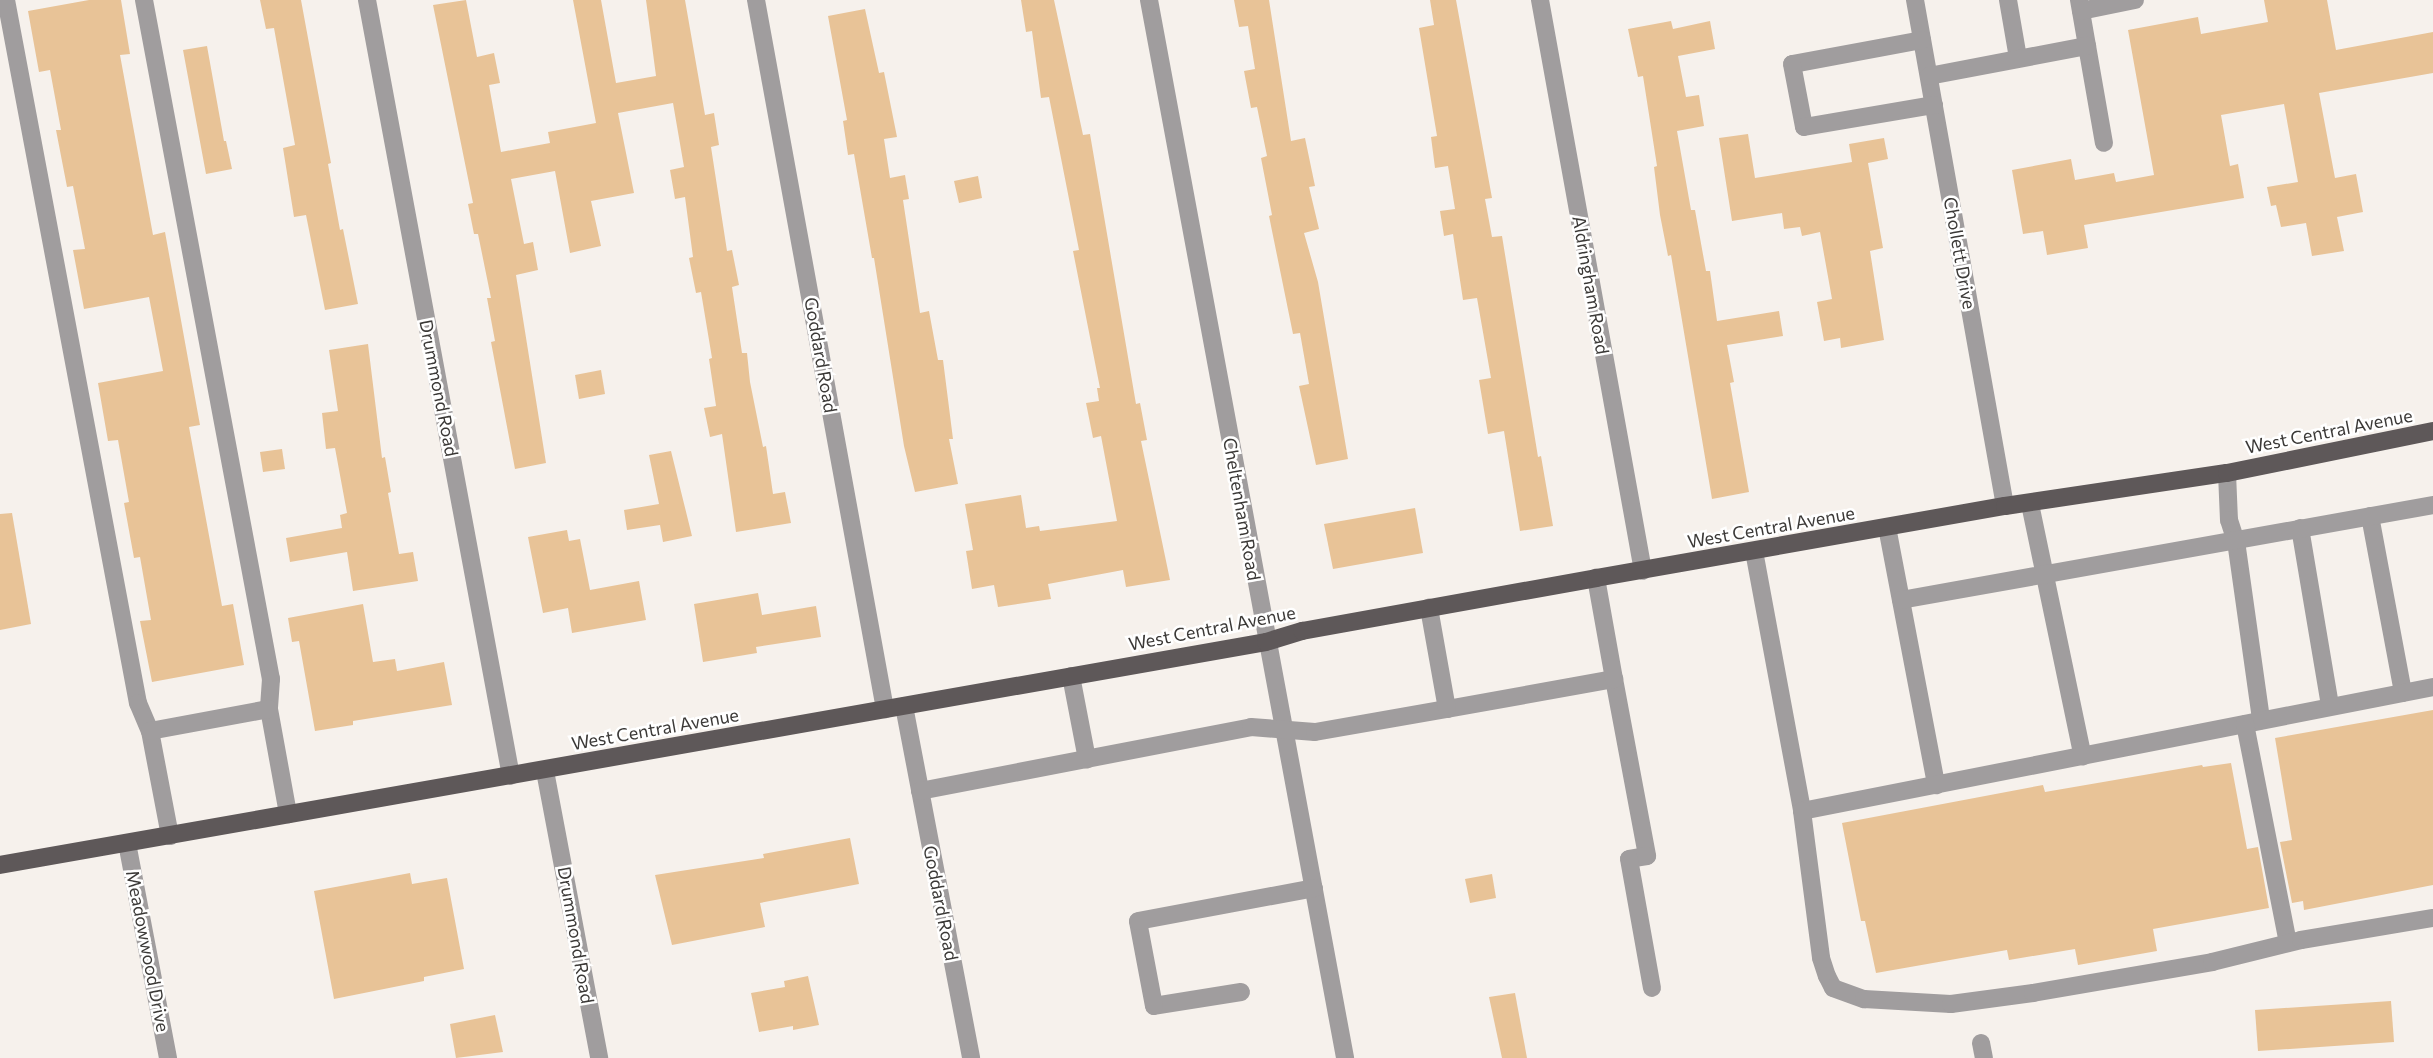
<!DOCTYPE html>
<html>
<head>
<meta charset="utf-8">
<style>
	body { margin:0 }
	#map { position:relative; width:2433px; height:1058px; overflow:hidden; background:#f6f1ec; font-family:Commissioner,sans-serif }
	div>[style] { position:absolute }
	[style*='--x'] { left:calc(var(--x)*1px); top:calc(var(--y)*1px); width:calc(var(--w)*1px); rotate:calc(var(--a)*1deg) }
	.building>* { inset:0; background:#e8c397 }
	.minor>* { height:18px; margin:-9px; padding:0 9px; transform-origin:9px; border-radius:9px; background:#a09d9e }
	.major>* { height:18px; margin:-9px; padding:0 9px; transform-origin:9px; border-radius:9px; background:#5e5859 }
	span { translate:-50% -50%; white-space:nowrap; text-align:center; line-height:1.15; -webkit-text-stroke:5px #fff; paint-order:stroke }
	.street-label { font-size:18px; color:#3b3937 }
</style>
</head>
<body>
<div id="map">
	<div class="building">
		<i style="clip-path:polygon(89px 0,121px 0,130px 54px,120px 55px,153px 235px,165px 232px,200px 425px,189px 427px,222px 606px,233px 604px,244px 665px,152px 682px,140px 621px,151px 620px,140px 557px,134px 558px,124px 503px,129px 502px,118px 440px,108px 441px,98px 383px,163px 371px,149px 297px,84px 309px,73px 250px,85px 249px,73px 186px,67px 187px,56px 130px,61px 130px,50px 70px,39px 72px,28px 11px)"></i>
		<i style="clip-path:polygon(260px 0,301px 0,331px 163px,328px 164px,340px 230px,343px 229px,358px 304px,325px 310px,306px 215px,294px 217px,283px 148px,295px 145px,274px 28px,266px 29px)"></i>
		<i style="clip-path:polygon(466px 0,477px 57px,494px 53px,500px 83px,489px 85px,501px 152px,550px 143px,548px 132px,596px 123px,573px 0,601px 0,616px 83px,656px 76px,646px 0,685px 0,705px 115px,714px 113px,719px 145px,711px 147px,727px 251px,732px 250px,739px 285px,732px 287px,742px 353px,747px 353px,750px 382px,763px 447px,766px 446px,773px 494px,785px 492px,791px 523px,736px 532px,722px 434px,710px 437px,704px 408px,716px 406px,709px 359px,712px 358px,701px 292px,696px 293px,689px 258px,693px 257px,685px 197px,675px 199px,670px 170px,684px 167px,673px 103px,618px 113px,634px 193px,591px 201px,601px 246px,570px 253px,555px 171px,511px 179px,524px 244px,533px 242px,538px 270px,516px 275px,546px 463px,515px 469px,491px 342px,495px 341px,487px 298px,491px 298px,478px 234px,474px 234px,468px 204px,473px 203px,433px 5px)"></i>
		<i style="clip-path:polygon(1021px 0,1054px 0,1083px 135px,1090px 134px,1136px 404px,1140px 403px,1147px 440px,1141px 441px,1170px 580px,1126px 587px,1123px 570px,1048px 584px,1051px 599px,998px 607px,994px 585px,972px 589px,966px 551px,973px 550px,965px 504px,1021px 495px,1026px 528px,1039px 526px,1040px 531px,1117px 521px,1101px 436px,1093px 438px,1086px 403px,1099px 401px,1097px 388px,1100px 388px,1073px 251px,1079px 250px,1049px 97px,1041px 98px,1032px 31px,1026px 32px)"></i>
		<i style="clip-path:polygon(1234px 0,1269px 0,1291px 141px,1305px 138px,1315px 186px,1309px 187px,1319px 229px,1304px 233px,1318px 282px,1348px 459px,1316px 465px,1299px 386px,1309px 384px,1300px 333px,1293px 334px,1269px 216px,1272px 215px,1261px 158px,1267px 156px,1257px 107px,1251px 108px,1244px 71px,1255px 69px,1248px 26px,1239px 27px)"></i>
		<i style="clip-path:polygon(1430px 0,1456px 0,1492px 198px,1485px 199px,1492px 237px,1502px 236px,1538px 457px,1541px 456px,1553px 526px,1520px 531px,1504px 431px,1488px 434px,1479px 380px,1491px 378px,1477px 298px,1463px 300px,1453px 234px,1444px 236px,1440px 211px,1455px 209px,1448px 166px,1435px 168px,1431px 137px,1437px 136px,1419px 28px,1434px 25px)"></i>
		<i style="clip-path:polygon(2264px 0,2327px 0,2336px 50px,2433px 32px,2433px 73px,2319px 93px,2335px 178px,2356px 174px,2363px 212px,2337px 217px,2344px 251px,2312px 256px,2306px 223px,2281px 227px,2276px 205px,2271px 206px,2267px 187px,2298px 182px,2284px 104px,2221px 115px,2230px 166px,2238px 164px,2244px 198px,2084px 225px,2088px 248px,2047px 255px,2043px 231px,2023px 234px,2012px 170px,2071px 159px,2075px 180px,2114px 173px,2116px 182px,2154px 175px,2128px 30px,2198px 17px,2201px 34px,2268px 22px)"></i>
		<i style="clip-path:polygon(865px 9px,879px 73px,884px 72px,897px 137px,884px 139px,890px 178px,905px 175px,909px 199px,903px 200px,920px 313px,929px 311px,938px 360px,943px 360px,953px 439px,949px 439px,958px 484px,915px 492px,904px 446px,874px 258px,872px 258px,854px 154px,848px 155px,843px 121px,847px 120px,828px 16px)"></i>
		<i style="clip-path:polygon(1671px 21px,1673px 29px,1710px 21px,1715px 49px,1678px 56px,1686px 97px,1699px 95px,1704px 126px,1677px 131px,1691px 210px,1695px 210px,1706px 271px,1710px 271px,1717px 321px,1779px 311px,1783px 336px,1727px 345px,1734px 382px,1730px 383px,1749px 492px,1712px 499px,1671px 255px,1668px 256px,1660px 215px,1654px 167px,1657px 166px,1643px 76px,1638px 77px,1628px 29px)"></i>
		<i style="clip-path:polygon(207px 46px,224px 141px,226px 141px,232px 169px,206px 174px,183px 50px)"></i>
		<i style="clip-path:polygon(1748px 134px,1755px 178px,1852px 162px,1849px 144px,1884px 138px,1888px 159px,1868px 163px,1883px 248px,1870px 251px,1884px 340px,1841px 348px,1840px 338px,1824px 341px,1817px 302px,1832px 299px,1820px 232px,1802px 236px,1800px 227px,1784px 229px,1782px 213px,1732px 221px,1719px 138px)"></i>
		<i style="clip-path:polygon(978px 176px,982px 198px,959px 203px,954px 181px)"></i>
		<i style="clip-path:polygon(368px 344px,382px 458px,385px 457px,391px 492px,388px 493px,399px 554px,413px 552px,418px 581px,353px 591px,347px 552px,290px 562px,286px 538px,342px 528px,340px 515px,347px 513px,335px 448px,326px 449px,322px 413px,338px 411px,329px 350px)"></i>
		<i style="clip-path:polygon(601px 370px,605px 394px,579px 399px,575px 375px)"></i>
		<i style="clip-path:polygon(282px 449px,285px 469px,263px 472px,260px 452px)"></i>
		<i style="clip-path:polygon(671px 451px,692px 536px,663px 542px,660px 525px,627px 530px,624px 510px,659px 504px,649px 455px)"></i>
		<i style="clip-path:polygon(1415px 508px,1423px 553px,1333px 569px,1324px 524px)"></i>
		<i style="clip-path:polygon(12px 513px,31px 624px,0 630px,0 514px)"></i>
		<i style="clip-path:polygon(567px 530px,569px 541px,580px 539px,590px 590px,639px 581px,646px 620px,572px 633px,568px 608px,543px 613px,528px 537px)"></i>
		<i style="clip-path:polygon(758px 593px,762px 615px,816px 606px,821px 637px,756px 647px,757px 653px,703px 662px,694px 604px)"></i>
		<i style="clip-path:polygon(363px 604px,373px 662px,395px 659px,397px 671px,444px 662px,452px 705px,353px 721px,353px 725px,315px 731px,299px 641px,292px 642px,288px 618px)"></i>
		<i style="clip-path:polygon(2433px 710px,2433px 885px,2304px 910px,2303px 901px,2292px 903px,2280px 842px,2292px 840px,2275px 738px)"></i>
		<i style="clip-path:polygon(2231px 763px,2247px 849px,2258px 847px,2269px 908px,2153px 929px,2157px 951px,2078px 965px,2075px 949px,2009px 960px,2007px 950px,1876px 973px,1865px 921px,1861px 921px,1842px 823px,2043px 785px,2045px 792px,2202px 765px,2203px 767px)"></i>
		<i style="clip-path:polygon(850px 838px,859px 884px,760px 903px,765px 927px,672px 945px,655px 875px,764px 858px,763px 854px)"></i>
		<i style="clip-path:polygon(410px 873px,412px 884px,447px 878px,464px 969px,424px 977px,424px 981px,334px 999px,314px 891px)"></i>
		<i style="clip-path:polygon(1492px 874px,1496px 898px,1470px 903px,1465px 879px)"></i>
		<i style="clip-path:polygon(808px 976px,819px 1025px,793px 1030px,793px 1026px,759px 1032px,751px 993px,785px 987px,784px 981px)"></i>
		<i style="clip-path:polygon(1515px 993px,1527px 1058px,1502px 1058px,1489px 997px)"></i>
		<i style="clip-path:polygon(2391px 1001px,2394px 1042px,2258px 1051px,2255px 1010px)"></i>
		<i style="clip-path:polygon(495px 1015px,503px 1052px,456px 1058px,450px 1024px)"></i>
	</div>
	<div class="minor">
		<i style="--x:6;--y:0;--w:715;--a:79.37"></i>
		<i style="--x:138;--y:703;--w:30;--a:67"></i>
		<i style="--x:150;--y:731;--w:107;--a:79.2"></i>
		<i style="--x:144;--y:0;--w:691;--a:79.41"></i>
		<i style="--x:271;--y:679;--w:30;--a:94"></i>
		<i style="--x:269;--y:709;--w:107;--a:79.7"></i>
		<i style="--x:367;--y:0;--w:789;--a:79.49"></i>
		<i style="--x:756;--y:0;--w:721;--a:79.69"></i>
		<i style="--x:1149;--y:0;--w:1076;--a:79.5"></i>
		<i style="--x:1540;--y:0;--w:580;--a:79.77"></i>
		<i style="--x:1915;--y:0;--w:514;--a:79.91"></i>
		<i style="--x:2008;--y:0;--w:59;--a:80.2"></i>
		<i style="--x:2079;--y:0;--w:145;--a:80.1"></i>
		<i style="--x:2081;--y:11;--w:55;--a:-11.5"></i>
		<i style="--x:1922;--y:40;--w:132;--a:169.5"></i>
		<i style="--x:1792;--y:64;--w:64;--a:79.2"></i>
		<i style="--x:1804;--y:127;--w:132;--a:-9.6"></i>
		<i style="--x:1929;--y:76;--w:161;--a:-10.8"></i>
		<i style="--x:2227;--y:473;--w:47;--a:87.6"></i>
		<i style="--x:2229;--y:520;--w:22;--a:72"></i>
		<i style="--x:2236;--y:541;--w:181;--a:82"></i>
		<i style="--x:2030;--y:504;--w:258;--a:78.2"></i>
		<i style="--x:2370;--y:516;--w:180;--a:79.4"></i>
		<i style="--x:1887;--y:527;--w:263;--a:79.2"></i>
		<i style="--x:2300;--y:528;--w:181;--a:80.4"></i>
		<i style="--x:1754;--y:551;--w:264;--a:79.5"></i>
		<i style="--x:1802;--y:811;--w:643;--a:-11.12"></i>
		<i style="--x:1901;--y:600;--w:540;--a:-10.12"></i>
		<i style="--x:1071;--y:676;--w:85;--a:79.1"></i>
		<i style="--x:1614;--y:679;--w:180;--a:79.4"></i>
		<i style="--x:1647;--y:856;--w:18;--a:171"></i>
		<i style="--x:1629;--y:859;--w:131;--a:79.9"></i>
		<i style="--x:904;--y:706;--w:358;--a:79.2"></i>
		<i style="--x:1447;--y:709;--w:170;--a:-10.2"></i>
		<i style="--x:1614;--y:679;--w:103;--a:-100.1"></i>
		<i style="--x:2245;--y:724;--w:223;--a:78.9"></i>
		<i style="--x:150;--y:731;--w:121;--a:-10.5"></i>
		<i style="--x:545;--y:771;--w:292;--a:79.3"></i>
		<i style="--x:920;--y:791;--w:337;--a:-10.9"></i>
		<i style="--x:1251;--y:727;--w:64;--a:4.5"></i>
		<i style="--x:1315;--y:732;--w:134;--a:-9.9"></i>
		<i style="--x:1447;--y:709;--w:103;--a:-100.1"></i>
		<i style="--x:1802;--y:811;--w:148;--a:82.6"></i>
		<i style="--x:1821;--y:958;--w:19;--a:72"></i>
		<i style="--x:1827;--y:976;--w:13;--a:63"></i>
		<i style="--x:1833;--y:988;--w:33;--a:20"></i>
		<i style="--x:1864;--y:999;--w:87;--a:3.3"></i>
		<i style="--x:1951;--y:1004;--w:83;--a:-7.6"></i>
		<i style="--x:2033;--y:993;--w:182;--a:-9.8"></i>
		<i style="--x:2212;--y:962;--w:92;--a:-13.9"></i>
		<i style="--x:2301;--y:940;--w:134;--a:-9.5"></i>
		<i style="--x:127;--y:843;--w:219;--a:79.2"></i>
		<i style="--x:1241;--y:992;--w:88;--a:170.9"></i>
		<i style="--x:1154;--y:1006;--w:86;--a:-100.7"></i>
		<i style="--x:1138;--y:921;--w:179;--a:-10.6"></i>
		<i style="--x:1981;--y:1043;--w:15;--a:79"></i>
	</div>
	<div class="major">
		<i style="--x:0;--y:865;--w:1285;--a:-9.99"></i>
		<i style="--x:1266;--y:642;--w:38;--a:-17"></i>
		<i style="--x:1302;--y:631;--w:299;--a:-10.2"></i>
		<i style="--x:1596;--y:578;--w:415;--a:-10"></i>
		<i style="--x:2005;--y:506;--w:224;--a:-8.5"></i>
		<i style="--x:2227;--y:473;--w:210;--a:-11.5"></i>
	</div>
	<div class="street-label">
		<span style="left:1960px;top:253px;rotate:80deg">Chollett Drive</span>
		<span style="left:1591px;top:285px;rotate:80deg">Aldringham Road</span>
		<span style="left:821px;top:355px;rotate:80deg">Goddard Road</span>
		<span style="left:439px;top:388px;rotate:79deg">Drummond Road</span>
		<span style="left:2329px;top:431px;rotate:-11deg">West Central Avenue</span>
		<span style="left:1242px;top:509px;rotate:80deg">Cheltenham Road</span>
		<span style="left:1771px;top:527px;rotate:-10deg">West Central Avenue</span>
		<span style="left:1212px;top:628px;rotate:-11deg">West Central Avenue</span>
		<span style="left:655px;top:729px;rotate:-10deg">West Central Avenue</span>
		<span style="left:941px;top:903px;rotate:79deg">Goddard Road</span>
		<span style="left:576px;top:935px;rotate:80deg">Drummond Road</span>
		<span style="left:148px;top:951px;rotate:79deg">Meadowwood Drive</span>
	</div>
</div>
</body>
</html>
